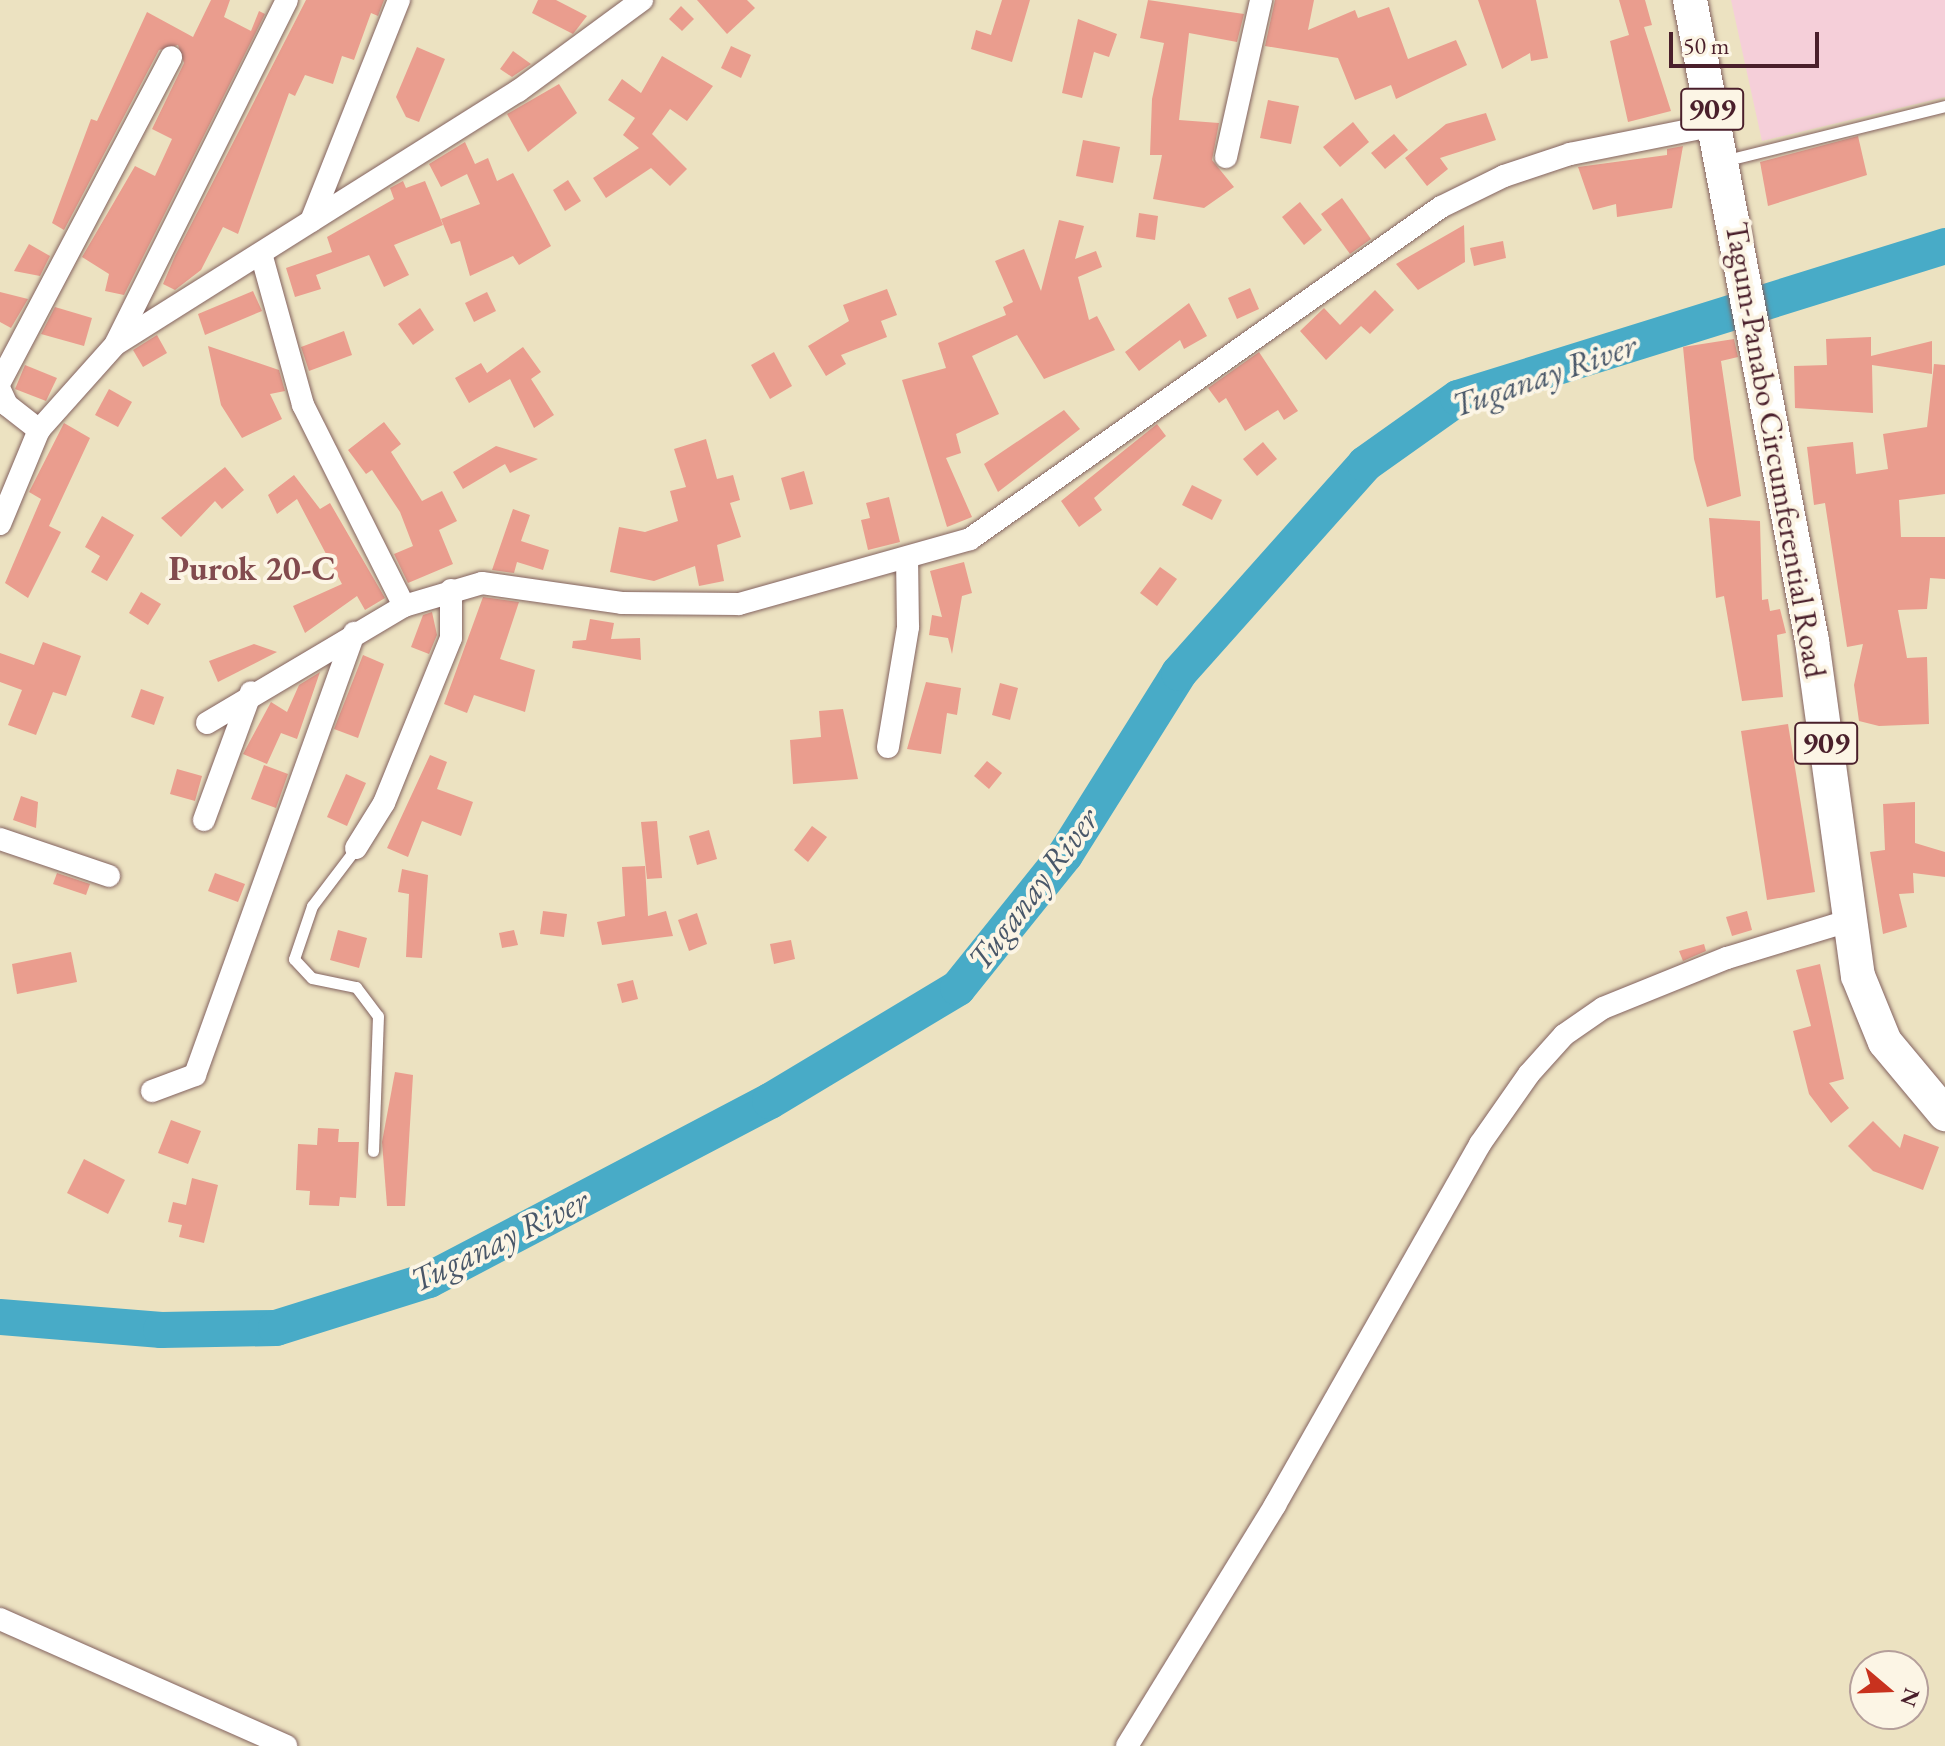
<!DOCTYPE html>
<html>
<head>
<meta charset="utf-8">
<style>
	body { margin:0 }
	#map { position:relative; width:1945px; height:1746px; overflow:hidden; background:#ece2c1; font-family:"EB Garamond",serif }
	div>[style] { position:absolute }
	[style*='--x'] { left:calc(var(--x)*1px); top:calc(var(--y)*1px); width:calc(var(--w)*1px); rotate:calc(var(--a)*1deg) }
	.built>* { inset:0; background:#f5cfd9 }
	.river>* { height:36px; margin:-18px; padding:0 18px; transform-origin:18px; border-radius:18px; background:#48abc7 }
	.building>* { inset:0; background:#ea9d8e }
	.roads { filter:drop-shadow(0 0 2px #836360) drop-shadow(0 0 2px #836360) }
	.lane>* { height:11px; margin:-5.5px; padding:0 5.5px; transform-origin:5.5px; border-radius:5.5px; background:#fff }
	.street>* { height:22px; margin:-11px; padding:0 11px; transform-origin:11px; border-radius:11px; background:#fff }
	.primary>* { height:34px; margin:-17px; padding:0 17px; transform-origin:17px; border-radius:17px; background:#fff }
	span { translate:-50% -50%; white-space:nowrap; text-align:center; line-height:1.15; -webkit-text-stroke:8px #fcf5e5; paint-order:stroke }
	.shield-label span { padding:2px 6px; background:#fcf5e5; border:2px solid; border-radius:6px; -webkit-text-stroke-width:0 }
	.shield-label { font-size:30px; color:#4a1f2b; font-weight:700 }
	.street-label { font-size:32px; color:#4a1f2b }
	.water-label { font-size:34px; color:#495769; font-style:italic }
	.neighbourhood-label { font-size:34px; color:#824b4e; font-weight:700 }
	.north { position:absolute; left:1849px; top:1650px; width:80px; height:80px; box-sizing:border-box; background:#fcf5e5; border:2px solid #b59f9b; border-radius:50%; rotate:109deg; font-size:22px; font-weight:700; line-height:32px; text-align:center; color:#4a1f2b }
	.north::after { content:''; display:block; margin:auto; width:28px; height:36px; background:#c8321e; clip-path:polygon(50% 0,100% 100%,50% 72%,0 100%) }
	.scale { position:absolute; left:1669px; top:32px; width:150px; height:36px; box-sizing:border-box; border:4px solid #4a1f2b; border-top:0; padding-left:10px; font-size:24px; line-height:28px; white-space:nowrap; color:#4a1f2b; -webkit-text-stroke:6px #fcf5e5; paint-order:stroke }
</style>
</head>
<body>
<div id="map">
	<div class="built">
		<i style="clip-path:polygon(1731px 0,1945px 0,1945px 97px,1762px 141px)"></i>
	</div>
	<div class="river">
		<i style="--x:0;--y:1317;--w:162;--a:4.6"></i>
		<i style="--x:161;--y:1330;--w:115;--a:-1"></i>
		<i style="--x:276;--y:1328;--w:160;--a:-17.4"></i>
		<i style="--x:429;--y:1280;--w:385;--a:-27.7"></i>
		<i style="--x:770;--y:1101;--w:219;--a:-31"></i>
		<i style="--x:958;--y:988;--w:171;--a:-51.2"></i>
		<i style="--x:1065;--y:855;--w:215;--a:-57.9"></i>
		<i style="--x:1179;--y:673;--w:280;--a:-48.3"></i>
		<i style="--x:1365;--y:464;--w:114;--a:-35.4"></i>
		<i style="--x:1458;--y:398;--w:510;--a:-17.33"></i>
	</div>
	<div class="building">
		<i style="clip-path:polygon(211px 0,230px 0,224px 17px,251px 31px,259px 11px,265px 14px,124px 295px,105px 291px,109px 274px,82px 257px,135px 166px,155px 176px,172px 139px,152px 129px,184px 63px,178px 45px,159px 50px,64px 230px,52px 223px,91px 119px,97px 121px,147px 12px,193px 37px)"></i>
		<i style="clip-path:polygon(306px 0,384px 0,378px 16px,371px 13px,354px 60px,342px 56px,333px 84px,305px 75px,295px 96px,289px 93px,238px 234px,223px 227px,201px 270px,175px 290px,163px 284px,175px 256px)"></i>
		<i style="clip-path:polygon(538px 0,556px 0,587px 16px,573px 34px,532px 13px)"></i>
		<i style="clip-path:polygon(697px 0,747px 0,755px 8px,727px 34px)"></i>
		<i style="clip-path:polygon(1002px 0,1030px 0,1012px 62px,971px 49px,976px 30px,991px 35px)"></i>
		<i style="clip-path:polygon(1148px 0,1244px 14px,1237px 42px,1189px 33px,1179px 120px,1219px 123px,1212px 160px,1234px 187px,1204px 208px,1153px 199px,1162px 155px,1150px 155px,1152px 99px,1164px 43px,1140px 38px)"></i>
		<i style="clip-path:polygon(1275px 0,1314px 0,1308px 30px,1355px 10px,1358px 18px,1389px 7px,1408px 59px,1456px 40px,1467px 65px,1396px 99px,1391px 85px,1355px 100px,1338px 58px,1265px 46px)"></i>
		<i style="clip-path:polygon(1478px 0,1536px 0,1548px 58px,1531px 61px,1530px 53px,1502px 69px)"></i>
		<i style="clip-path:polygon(1619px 0,1645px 0,1652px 25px,1644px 27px,1671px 111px,1628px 122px,1610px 41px,1629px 35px)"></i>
		<i style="clip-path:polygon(681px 6px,694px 19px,682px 31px,669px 19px)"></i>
		<i style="clip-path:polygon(1078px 19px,1117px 34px,1109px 57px,1094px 52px,1082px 98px,1062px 93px)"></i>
		<i style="clip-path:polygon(731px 46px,751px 55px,741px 78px,721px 68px)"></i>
		<i style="clip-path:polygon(417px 47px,445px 59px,419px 122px,406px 117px,396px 97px)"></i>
		<i style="clip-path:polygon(513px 51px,531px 64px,512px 77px,500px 69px)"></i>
		<i style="clip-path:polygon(662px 56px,713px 86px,687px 121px,670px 109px,652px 134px,687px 169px,670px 186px,651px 168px,606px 198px,593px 178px,639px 148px,623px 135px,635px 118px,608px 100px,622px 79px,641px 93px)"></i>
		<i style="clip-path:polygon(559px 84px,577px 113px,528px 152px,507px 114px)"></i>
		<i style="clip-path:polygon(1268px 100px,1299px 106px,1291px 144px,1260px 138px)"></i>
		<i style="clip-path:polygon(1486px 113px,1496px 140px,1440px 158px,1448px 169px,1427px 186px,1405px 158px,1446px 124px)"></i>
		<i style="clip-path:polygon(1353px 122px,1369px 142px,1340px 167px,1323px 147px)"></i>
		<i style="clip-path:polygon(1394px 134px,1408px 150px,1385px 169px,1371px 153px)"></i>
		<i style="clip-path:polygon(1858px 136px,1867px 175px,1768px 206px,1760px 162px)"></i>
		<i style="clip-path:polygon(1083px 140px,1120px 147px,1113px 183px,1076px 176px)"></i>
		<i style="clip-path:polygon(465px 142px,475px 164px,488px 158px,497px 181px,513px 173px,551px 246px,519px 265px,513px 256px,470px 276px,460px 241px,451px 244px,441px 219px,480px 204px,467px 174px,441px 187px,429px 164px)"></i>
		<i style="clip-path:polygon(1683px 146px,1672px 208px,1617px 217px,1616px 204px,1593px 210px,1578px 167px,1667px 155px,1667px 149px)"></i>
		<i style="clip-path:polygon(568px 180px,581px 201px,565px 211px,553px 190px)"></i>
		<i style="clip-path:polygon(403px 181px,406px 188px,425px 181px,443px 225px,394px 245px,409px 275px,384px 287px,369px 255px,316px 275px,321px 289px,295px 297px,286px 268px,332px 252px,327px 237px,394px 199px,390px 188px)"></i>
		<i style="clip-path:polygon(1342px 198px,1371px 239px,1350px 254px,1321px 214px)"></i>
		<i style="clip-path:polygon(1300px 202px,1322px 230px,1304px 245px,1282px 217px)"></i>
		<i style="clip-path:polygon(1139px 213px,1158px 216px,1155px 240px,1136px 237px)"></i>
		<i style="clip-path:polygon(1059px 220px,1084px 226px,1075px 259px,1096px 251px,1102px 267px,1078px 277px,1089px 320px,1097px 316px,1115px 350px,1044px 379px,1017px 335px,972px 356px,999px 414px,956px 434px,961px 453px,946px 458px,972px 517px,947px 527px,902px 380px,946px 368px,938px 343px,1006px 315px,1003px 307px,1013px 302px,995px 261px,1024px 249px,1041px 291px)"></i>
		<i style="clip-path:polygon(1464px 225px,1465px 262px,1418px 290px,1396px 264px)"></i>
		<i style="clip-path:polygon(1503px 241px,1506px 258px,1474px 266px,1470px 248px)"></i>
		<i style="clip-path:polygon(29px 244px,50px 256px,40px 276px,14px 271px)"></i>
		<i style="clip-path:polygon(1250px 288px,1259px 309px,1237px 319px,1228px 298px)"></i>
		<i style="clip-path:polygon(887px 289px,897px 315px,881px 321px,887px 337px,841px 355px,846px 364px,826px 376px,808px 346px,849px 321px,843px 305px)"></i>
		<i style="clip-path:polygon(1375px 290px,1394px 310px,1370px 334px,1361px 326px,1326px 360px,1300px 331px,1324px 308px,1340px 325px)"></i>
		<i style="clip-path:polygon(253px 291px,262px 311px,205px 335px,198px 314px)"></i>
		<i style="clip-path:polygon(0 292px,28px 299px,11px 328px,0 322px)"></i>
		<i style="clip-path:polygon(487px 292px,496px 311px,474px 322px,465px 303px)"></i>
		<i style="clip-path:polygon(1189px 303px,1207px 336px,1184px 349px,1180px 340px,1139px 371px,1125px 352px)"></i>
		<i style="clip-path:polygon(55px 307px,92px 318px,84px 346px,41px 334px)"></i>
		<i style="clip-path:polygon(420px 308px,434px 330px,413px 345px,398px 324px)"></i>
		<i style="clip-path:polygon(344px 331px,352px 355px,309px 371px,301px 347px)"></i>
		<i style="clip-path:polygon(157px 335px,167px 353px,143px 367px,133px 350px)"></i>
		<i style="clip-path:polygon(1871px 337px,1871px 356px,1932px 341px,1932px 374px,1872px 365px,1873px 413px,1795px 408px,1794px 366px,1827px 365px,1826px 339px)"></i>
		<i style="clip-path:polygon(1734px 339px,1738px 357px,1721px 361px,1741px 496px,1707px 507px,1694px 459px,1683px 347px)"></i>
		<i style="clip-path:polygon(208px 346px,279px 370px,285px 391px,270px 394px,282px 419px,242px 438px,221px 405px)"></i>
		<i style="clip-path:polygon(523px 347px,541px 372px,531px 379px,554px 415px,534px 428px,510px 379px,469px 403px,455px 378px,481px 363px,487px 373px)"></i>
		<i style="clip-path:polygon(774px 352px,792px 386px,770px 399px,751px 365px)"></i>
		<i style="clip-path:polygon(1259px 352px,1298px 411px,1284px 420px,1278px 410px,1245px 431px,1226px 398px,1219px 403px,1208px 388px)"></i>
		<i style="clip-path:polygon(1934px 364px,1945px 365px,1945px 494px,1899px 500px,1901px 537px,1945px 537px,1945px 579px,1930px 578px,1927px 609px,1898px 610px,1907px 658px,1927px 657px,1929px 724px,1879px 726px,1859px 721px,1854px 685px,1863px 644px,1847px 647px,1825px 503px,1814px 505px,1807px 447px,1853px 442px,1856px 474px,1888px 469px,1883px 434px,1927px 427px)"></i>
		<i style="clip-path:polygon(25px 365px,57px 378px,46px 401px,15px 389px)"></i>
		<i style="clip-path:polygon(109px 389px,132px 402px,118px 427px,95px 415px)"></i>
		<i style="clip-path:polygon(1064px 410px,1080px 429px,998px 492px,984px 464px)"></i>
		<i style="clip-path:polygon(384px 422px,401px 444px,391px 452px,422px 501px,442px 491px,457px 521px,439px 530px,453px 564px,408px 583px,394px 554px,413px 546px,400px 512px,372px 470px,366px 474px,348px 450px)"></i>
		<i style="clip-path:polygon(64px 423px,90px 438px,49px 526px,61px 532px,28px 598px,5px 583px,41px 499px,29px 492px)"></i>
		<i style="clip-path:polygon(1157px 424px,1166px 436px,1094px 498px,1102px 510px,1079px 527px,1061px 501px)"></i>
		<i style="clip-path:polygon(706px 439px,717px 479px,733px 475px,740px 500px,730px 503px,741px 537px,717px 545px,724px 581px,699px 586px,695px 566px,654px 581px,610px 572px,619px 527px,645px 532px,678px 521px,670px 491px,686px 487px,674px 449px)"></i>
		<i style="clip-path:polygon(1263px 442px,1277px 459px,1257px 476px,1243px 459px)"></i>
		<i style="clip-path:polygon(496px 446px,538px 459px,510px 473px,505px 464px,463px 489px,453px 472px)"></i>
		<i style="clip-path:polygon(225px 467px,244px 490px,222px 509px,215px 501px,181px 537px,161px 518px)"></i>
		<i style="clip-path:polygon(804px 471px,813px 504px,790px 510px,781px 478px)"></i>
		<i style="clip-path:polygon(294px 475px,320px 509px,330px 503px,385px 598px,365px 610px,357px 596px,305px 633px,293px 606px,342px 584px,297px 499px,277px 514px,268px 495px)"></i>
		<i style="clip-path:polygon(1192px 485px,1222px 500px,1212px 520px,1182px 505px)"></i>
		<i style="clip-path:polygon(889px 497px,900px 542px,868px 550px,861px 520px,870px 518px,866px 503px)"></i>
		<i style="clip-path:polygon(513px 509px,530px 515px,521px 541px,549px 550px,543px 570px,517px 562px,514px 573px,492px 570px)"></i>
		<i style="clip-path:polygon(102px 516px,134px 535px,107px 581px,91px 572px,100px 556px,85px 547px)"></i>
		<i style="clip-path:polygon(1709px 518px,1760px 521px,1762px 600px,1768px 599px,1770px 611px,1780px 609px,1786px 633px,1777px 635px,1783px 697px,1742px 701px,1724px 596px,1716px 598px)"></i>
		<i style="clip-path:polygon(964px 562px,972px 593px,962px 596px,952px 654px,948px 638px,929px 635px,932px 615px,942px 617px,930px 571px)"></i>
		<i style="clip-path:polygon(1160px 567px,1177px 579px,1157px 606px,1140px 593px)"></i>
		<i style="clip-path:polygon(141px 592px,161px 604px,148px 625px,129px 613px)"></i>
		<i style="clip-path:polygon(483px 597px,519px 602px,500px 659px,535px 670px,525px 712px,474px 695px,467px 713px,444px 704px)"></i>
		<i style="clip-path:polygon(432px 612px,437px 635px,429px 654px,411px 647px,423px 615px)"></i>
		<i style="clip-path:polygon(590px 619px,614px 623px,611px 639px,640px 638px,641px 660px,572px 648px,573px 641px,586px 640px)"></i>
		<i style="clip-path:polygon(43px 642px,81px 656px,66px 696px,53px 692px,36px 735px,8px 725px,22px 690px,0 682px,0 653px,34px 665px)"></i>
		<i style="clip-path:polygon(254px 644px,277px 652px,218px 682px,209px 661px)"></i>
		<i style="clip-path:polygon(363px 655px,384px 664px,358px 738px,334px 729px)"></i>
		<i style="clip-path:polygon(320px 672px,297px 739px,281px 733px,267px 764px,243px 754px,271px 702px,287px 712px,299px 685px)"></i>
		<i style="clip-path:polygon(926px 682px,961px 688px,957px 715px,947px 713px,941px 754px,907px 749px)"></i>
		<i style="clip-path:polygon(1000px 683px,1018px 688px,1010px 720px,992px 715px)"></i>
		<i style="clip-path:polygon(141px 689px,164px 697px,154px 725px,131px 717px)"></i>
		<i style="clip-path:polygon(843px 709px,858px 779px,793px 784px,790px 740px,821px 737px,819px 711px)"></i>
		<i style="clip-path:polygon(1788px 724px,1815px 892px,1767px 900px,1741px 731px)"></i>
		<i style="clip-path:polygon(430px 755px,447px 762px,437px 789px,473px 802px,461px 836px,422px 821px,408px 857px,387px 848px)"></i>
		<i style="clip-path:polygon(987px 761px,1002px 773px,989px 789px,974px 776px)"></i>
		<i style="clip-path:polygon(264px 765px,288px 774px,276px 808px,251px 799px)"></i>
		<i style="clip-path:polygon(177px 769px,202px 776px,195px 801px,170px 794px)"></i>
		<i style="clip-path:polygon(346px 774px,366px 783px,347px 826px,327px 817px)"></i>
		<i style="clip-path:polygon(21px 796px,38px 802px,36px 828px,13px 820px)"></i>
		<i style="clip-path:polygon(1915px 802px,1915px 843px,1945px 852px,1945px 877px,1913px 873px,1914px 893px,1899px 894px,1907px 927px,1883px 934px,1870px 852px,1885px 850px,1883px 804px)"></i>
		<i style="clip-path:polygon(657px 821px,662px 878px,647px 879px,641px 822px)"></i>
		<i style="clip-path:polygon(812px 826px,827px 837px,808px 862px,794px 850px)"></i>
		<i style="clip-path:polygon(709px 830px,717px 859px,697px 865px,689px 836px)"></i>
		<i style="clip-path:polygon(645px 866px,648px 916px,666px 911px,673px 936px,602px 945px,597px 922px,625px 916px,622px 867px)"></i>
		<i style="clip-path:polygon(402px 869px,428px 875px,422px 958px,406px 957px,409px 894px,398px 892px)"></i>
		<i style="clip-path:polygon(57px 873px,90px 884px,86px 895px,53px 884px)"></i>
		<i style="clip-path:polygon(215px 873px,245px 884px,238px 902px,208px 891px)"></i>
		<i style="clip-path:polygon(543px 911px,567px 914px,564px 937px,540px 934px)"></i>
		<i style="clip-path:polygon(1747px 911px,1752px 930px,1732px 936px,1726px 917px)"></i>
		<i style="clip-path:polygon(697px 913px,707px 944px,689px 951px,678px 920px)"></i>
		<i style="clip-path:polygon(338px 930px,367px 938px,359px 968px,330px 960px)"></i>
		<i style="clip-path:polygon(514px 930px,518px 945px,502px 948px,499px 933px)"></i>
		<i style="clip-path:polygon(791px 940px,795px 959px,774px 964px,770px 944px)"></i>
		<i style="clip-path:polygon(1704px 944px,1706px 951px,1683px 961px,1679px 951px)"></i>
		<i style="clip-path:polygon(71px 952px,77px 982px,17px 994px,12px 964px)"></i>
		<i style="clip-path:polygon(1820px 964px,1844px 1079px,1829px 1083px,1849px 1108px,1831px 1123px,1809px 1094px,1793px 1031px,1811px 1026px,1796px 970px)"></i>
		<i style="clip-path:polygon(633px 980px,638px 999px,622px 1003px,617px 984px)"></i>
		<i style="clip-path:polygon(395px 1072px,413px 1075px,405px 1206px,387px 1206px,382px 1142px)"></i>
		<i style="clip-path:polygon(171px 1120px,201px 1131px,188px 1164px,158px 1153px)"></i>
		<i style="clip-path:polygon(1873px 1121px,1900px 1148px,1904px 1134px,1939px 1147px,1923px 1190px,1873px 1171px,1848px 1146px)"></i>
		<i style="clip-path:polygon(318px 1128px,339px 1129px,338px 1142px,359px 1142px,356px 1198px,340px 1197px,339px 1206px,309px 1205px,310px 1191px,296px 1190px,298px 1144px,317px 1145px)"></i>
		<i style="clip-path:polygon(84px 1159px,125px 1180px,108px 1214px,67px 1193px)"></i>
		<i style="clip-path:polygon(192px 1178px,218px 1185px,204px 1243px,179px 1237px,182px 1225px,168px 1222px,173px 1202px,186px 1205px)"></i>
	</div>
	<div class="roads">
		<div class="lane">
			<i style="--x:1723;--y:161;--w:229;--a:-13.9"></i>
			<i style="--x:356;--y:848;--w:73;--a:127.2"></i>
			<i style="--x:312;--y:906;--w:56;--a:108.8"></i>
			<i style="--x:294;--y:959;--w:26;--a:47"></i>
			<i style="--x:312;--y:978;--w:45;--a:11.6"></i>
			<i style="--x:356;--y:987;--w:36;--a:53"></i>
			<i style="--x:378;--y:1016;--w:135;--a:92.1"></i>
		</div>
		<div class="street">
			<i style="--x:1226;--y:157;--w:161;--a:-77.4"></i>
			<i style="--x:311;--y:221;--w:238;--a:-68.3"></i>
			<i style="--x:262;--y:257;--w:154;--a:74.5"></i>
			<i style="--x:303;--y:405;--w:225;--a:63.3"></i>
			<i style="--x:404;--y:606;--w:81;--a:-16.4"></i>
			<i style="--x:482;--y:583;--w:141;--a:8.1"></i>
			<i style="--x:622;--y:603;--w:117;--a:0.5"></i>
			<i style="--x:739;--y:604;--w:240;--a:-15.7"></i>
			<i style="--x:970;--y:539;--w:576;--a:-35.18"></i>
			<i style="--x:1441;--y:207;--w:70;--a:-26.2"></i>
			<i style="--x:1504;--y:176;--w:70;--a:-18.4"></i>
			<i style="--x:1570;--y:154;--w:148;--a:-11.3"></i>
			<i style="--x:116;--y:343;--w:383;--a:-63.5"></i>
			<i style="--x:0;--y:382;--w:367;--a:-62.2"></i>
			<i style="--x:0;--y:390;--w:17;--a:65"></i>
			<i style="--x:7;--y:405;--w:41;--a:38"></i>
			<i style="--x:0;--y:524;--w:102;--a:-67.5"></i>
			<i style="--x:39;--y:430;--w:115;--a:-48.2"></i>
			<i style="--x:116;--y:344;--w:475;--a:-32.2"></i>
			<i style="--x:518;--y:91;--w:154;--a:-36.3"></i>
			<i style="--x:207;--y:723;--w:229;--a:-30.7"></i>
			<i style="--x:888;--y:747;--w:122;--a:-80.5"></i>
			<i style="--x:908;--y:627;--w:68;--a:-90.8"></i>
			<i style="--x:204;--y:820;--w:136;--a:-69.8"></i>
			<i style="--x:0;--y:839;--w:115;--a:18.7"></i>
			<i style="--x:356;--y:848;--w:53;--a:-58.1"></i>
			<i style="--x:384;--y:803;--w:178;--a:-67.9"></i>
			<i style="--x:451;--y:638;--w:48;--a:-90"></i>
			<i style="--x:152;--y:1091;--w:46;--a:-20.4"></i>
			<i style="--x:195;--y:1075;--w:470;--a:-70.2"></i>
			<i style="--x:0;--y:1619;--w:313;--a:23.9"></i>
			<i style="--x:1127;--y:1746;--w:283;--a:-58.4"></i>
			<i style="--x:1275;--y:1505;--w:415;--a:-60.4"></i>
			<i style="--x:1480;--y:1144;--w:85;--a:-55"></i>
			<i style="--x:1529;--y:1074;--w:52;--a:-48.1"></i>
			<i style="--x:1564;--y:1035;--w:47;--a:-34.7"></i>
			<i style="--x:1603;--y:1008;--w:134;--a:-22"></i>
			<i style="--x:1727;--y:958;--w:127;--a:-17"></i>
		</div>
		<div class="primary">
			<i style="--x:1690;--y:0;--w:653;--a:79.22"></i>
			<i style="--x:1812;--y:641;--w:338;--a:82.2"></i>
			<i style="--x:1858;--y:976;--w:71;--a:67.8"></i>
			<i style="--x:1885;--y:1042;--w:94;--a:50.2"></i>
		</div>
	</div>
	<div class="shield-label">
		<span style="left:1712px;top:109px">909</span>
		<span style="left:1826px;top:743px">909</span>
	</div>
	<div class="street-label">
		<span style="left:1776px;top:450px;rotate:80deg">Tagum-Panabo Circumferential Road</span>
	</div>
	<div class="water-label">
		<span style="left:1544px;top:375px;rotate:-19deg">Tuganay River</span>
		<span style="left:1033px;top:889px;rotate:-53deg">Tuganay River</span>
		<span style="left:499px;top:1240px;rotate:-26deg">Tuganay River</span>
	</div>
	<div class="neighbourhood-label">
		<span style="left:252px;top:569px">Purok 20-C</span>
	</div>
	<div class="north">N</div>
	<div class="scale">50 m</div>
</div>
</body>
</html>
